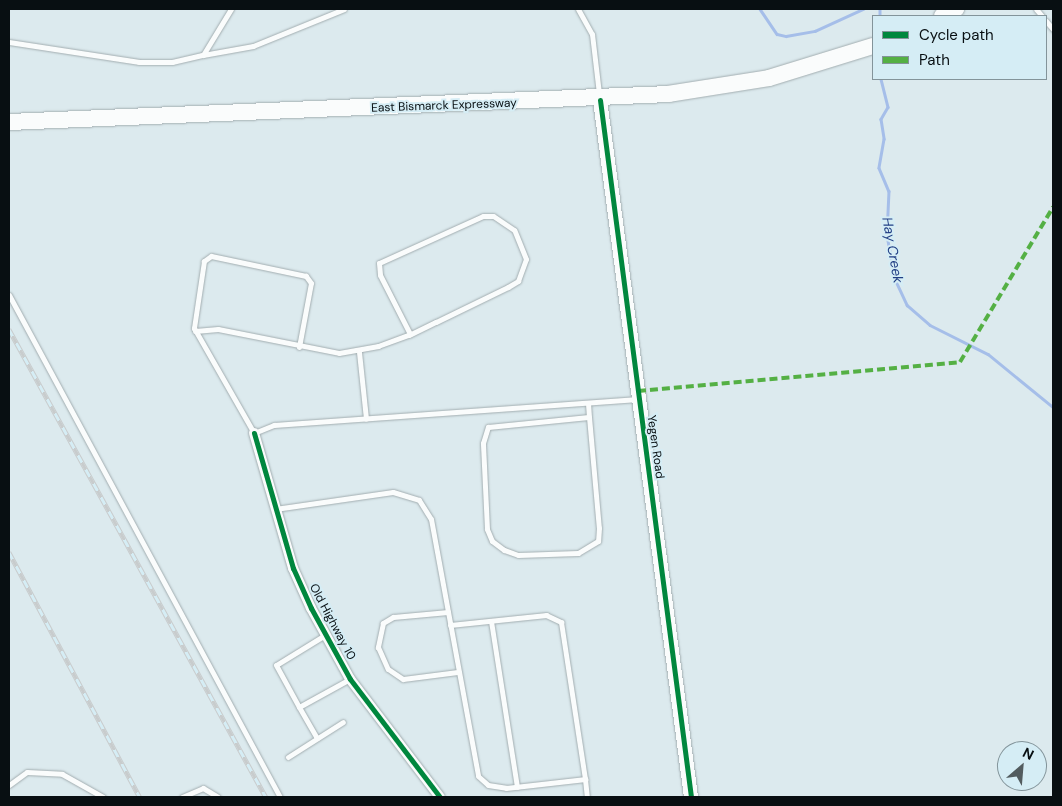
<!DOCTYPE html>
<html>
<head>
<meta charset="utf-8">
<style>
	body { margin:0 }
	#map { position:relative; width:1062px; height:806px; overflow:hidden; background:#dceaee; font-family:"DM Sans",sans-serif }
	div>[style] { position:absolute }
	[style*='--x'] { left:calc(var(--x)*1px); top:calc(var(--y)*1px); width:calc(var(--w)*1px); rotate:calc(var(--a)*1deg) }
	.stream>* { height:2.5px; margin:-1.25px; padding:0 1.25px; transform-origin:1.25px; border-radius:1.25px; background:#a5bee9 }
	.roads { filter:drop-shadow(0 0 1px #a2adb0) drop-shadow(0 0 1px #a2adb0) }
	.lane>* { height:5px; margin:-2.5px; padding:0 2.5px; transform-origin:2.5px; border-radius:2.5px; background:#fafcfc }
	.street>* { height:10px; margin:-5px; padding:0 5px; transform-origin:5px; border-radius:5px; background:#fafcfc }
	.secondary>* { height:14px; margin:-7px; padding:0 7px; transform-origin:7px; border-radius:7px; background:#fafcfc }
	.primary>* { height:16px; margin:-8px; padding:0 8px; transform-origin:8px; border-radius:8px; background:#fafcfc }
	.rail>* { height:4.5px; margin-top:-2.25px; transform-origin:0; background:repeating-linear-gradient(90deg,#d5edf5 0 8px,#c8cccd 0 16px); box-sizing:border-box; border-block:1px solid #c8cccd }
	.quiet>* { height:4px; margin-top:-2px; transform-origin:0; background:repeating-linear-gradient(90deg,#54b044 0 8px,transparent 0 12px) }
	.cycleway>* { height:5px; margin:-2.5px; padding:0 2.5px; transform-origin:2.5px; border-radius:2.5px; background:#00873e }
	span { translate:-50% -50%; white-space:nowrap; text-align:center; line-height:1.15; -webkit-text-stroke:4px #d5edf5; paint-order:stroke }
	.street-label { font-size:12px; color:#080f12 }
	.water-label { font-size:14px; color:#203e84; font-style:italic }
	.frame { position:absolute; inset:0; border:10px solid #080f12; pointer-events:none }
	.legend { position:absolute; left:872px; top:15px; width:175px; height:65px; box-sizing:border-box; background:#d5edf5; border:1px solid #83949a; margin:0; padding:6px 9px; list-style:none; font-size:15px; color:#080f12 }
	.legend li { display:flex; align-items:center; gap:10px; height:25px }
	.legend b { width:25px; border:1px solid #83949a }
	.north { position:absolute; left:997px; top:741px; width:50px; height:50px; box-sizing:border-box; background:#d5edf5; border:1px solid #83949a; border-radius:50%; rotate:27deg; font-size:14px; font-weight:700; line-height:20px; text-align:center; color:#080f12 }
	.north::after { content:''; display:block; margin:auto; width:18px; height:22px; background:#525c5f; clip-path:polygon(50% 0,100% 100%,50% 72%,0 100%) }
</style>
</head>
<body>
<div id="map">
	<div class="stream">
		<i style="--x:760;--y:9;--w:30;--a:56"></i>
		<i style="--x:777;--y:34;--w:9;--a:13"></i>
		<i style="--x:786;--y:36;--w:29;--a:-10"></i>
		<i style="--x:815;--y:31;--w:53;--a:-24.6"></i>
		<i style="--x:880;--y:9;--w:7;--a:90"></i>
		<i style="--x:881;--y:79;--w:29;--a:76"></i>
		<i style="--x:888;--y:107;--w:14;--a:120"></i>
		<i style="--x:881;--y:119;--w:20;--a:81"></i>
		<i style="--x:884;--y:139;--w:29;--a:100"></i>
		<i style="--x:879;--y:168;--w:25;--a:67"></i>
		<i style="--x:889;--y:191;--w:44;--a:92.6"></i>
		<i style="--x:887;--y:235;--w:45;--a:79.7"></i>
		<i style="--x:895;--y:279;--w:29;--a:65"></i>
		<i style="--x:907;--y:305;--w:30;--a:41"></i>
		<i style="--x:930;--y:325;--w:65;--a:26.6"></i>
		<i style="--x:988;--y:354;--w:84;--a:39.2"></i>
	</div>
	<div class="roads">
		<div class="lane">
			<i style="--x:578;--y:9;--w:29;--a:61"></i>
			<i style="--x:592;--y:34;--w:60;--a:83.3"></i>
			<i style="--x:1036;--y:9;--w:9;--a:49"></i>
			<i style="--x:1046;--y:21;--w:11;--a:49"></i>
			<i style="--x:9;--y:42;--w:132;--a:8.7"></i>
			<i style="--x:139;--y:62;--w:33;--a:0"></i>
			<i style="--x:172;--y:62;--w:32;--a:-13"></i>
			<i style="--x:203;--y:55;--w:54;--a:-58.7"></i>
			<i style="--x:203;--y:55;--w:51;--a:-10.2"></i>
			<i style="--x:253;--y:46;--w:98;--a:-22.1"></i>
			<i style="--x:9;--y:295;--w:570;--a:61.64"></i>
			<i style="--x:195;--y:331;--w:23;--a:-5"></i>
			<i style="--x:218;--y:329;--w:123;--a:11.2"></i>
			<i style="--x:339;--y:353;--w:40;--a:-10"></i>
			<i style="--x:378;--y:346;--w:33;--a:-20"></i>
			<i style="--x:409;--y:335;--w:30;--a:-26"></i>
			<i style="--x:436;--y:322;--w:80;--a:-25.9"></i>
			<i style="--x:508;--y:287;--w:12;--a:-31"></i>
			<i style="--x:518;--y:281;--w:23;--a:-70"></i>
			<i style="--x:526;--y:259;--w:31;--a:-112"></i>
			<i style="--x:514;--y:230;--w:25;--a:-146"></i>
			<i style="--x:493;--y:216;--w:10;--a:180"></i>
			<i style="--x:483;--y:216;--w:114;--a:155.7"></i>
			<i style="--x:379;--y:263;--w:12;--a:85"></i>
			<i style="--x:380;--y:275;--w:66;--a:63"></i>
			<i style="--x:299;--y:347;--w:65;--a:-79.4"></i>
			<i style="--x:311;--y:283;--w:9;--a:-126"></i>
			<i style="--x:306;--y:276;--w:97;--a:-168.1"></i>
			<i style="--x:211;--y:256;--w:9;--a:144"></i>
			<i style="--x:204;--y:261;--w:68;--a:98.5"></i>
			<i style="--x:194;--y:328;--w:121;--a:60.3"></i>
			<i style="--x:254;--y:433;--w:22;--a:-22"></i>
			<i style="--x:274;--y:425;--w:365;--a:-4.1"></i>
			<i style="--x:359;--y:352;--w:67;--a:84"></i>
			<i style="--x:588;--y:403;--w:14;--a:86"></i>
			<i style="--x:589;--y:417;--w:111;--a:84.9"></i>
			<i style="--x:599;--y:528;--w:13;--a:94"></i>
			<i style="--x:598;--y:541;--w:23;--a:149"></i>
			<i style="--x:578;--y:553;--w:60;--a:178.1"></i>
			<i style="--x:518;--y:555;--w:15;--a:-160"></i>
			<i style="--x:504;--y:550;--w:15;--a:-143"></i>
			<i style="--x:492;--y:541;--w:13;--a:-113"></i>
			<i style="--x:487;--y:529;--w:86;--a:-92.7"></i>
			<i style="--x:483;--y:443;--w:17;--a:-73"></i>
			<i style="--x:488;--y:427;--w:101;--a:-5.7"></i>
			<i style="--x:275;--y:509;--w:119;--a:-8.2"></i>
			<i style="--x:393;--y:492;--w:27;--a:17"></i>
			<i style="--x:419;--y:500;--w:22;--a:58"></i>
			<i style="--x:431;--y:519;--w:261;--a:79.6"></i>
			<i style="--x:478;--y:776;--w:13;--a:42"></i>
			<i style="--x:488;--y:785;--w:18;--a:9"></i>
			<i style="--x:506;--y:788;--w:80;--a:-6.5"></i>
			<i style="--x:585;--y:779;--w:18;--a:84"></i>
			<i style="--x:448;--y:612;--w:55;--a:174.8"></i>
			<i style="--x:393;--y:617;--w:12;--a:149"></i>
			<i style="--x:383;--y:623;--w:25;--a:102"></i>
			<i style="--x:378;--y:647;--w:24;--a:66"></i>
			<i style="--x:388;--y:669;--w:18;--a:34"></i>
			<i style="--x:403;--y:679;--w:55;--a:-7.3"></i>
			<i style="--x:491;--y:621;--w:168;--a:81.1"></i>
			<i style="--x:450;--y:625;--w:97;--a:-5.9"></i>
			<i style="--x:546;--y:615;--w:17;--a:25"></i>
			<i style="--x:561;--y:622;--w:159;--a:81.3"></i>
			<i style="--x:325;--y:635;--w:57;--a:148.5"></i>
			<i style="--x:276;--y:665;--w:48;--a:61.3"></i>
			<i style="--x:299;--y:707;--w:58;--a:-28.8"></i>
			<i style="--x:299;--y:707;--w:36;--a:60"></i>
			<i style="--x:288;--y:757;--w:65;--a:-32.5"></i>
			<i style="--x:9;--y:785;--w:22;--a:-36"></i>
			<i style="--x:27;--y:772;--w:35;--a:3"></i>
			<i style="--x:62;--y:774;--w:47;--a:29.3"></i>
			<i style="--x:182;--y:797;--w:23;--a:-23"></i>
			<i style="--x:203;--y:788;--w:17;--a:31"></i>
		</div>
		<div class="street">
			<i style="--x:254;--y:433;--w:141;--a:73.9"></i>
			<i style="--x:293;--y:568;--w:44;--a:65.8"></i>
			<i style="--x:311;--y:608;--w:81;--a:61.2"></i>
			<i style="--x:350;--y:679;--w:148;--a:52.7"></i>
		</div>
		<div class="secondary">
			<i style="--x:600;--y:100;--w:703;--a:82.56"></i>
		</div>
		<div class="primary">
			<i style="--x:942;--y:16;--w:16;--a:-27"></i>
			<i style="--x:9;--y:122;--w:660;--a:-2.43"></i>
			<i style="--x:668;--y:94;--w:102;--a:-9"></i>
			<i style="--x:769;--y:78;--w:109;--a:-17.1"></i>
		</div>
	</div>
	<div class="rail">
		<i style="--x:9;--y:329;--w:534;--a:61.23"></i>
		<i style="--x:9;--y:552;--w:278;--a:61.9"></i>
	</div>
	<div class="quiet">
		<i style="--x:638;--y:391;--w:323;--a:-5.1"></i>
		<i style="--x:960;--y:362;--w:181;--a:-59"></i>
	</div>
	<div class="cycleway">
		<i style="--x:600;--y:100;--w:703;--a:82.56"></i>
		<i style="--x:254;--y:433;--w:141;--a:73.9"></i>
		<i style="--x:293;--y:568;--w:44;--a:65.8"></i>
		<i style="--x:311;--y:608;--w:81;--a:61.2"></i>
		<i style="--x:350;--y:679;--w:148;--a:52.7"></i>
	</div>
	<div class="street-label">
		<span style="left:444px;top:106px;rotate:-2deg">East Bismarck Expressway</span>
		<span style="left:655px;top:447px;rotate:82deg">Yegen Road</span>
		<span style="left:332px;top:622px;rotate:62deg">Old Highway 10</span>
	</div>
	<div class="water-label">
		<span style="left:893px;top:250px;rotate:80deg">Hay Creek</span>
	</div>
	<div class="frame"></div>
	<ul class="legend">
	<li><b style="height:6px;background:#00873e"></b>Cycle path</li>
	<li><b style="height:6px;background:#54b044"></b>Path</li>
	</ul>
	<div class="north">N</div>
</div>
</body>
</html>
